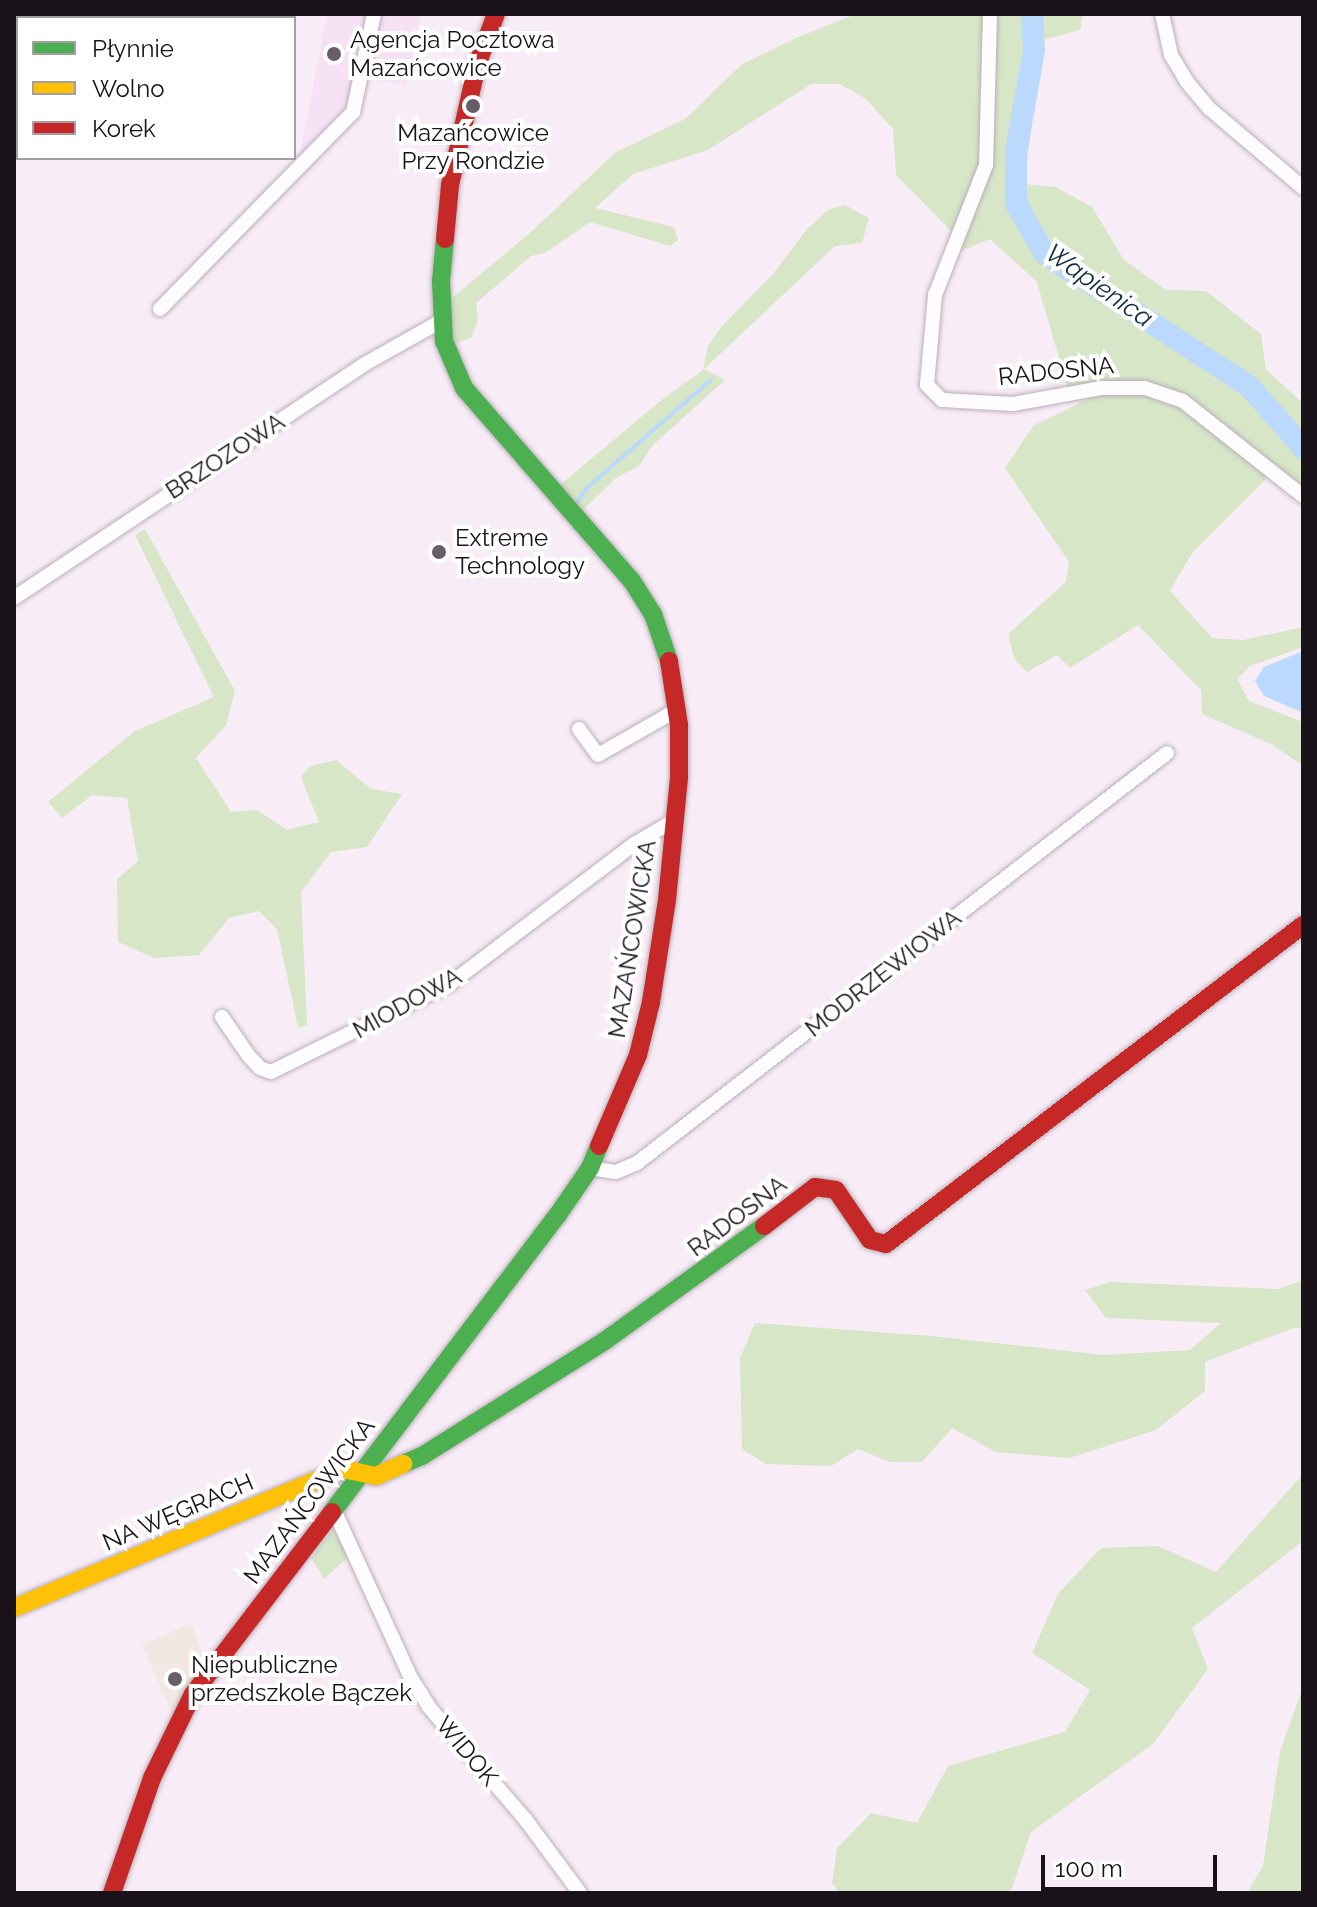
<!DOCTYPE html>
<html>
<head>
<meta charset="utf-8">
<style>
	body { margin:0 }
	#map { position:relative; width:1317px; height:1907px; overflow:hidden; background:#f8ecf7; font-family:Raleway,sans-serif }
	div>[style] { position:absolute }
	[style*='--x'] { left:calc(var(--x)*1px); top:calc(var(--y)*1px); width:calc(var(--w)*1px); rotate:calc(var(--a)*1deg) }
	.built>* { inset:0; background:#f6e1f5 }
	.education>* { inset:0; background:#f3e7e1 }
	.green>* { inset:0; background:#d6e6c7 }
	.water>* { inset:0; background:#bad9fc }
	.stream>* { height:4px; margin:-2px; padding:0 2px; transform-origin:2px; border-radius:2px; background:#bad9fc }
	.river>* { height:22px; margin:-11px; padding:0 11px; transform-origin:11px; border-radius:11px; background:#bad9fc }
	.roads { filter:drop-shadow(0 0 2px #b9b0b8) drop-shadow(0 0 2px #b9b0b8) }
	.street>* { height:14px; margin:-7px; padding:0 7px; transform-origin:7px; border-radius:7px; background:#fefcfe }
	.fast>* { height:18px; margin:-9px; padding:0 9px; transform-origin:9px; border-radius:9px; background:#4caf50 }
	.slow>* { height:18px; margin:-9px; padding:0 9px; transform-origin:9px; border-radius:9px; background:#ffc107 }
	.jam>* { height:18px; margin:-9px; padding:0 9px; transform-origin:9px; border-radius:9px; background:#c62828 }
	.dots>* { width:22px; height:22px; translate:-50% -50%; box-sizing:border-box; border:4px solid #fff; border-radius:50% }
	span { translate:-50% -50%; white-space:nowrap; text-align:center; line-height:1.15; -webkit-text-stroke:8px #fff; paint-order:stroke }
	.poi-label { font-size:24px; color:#191219 }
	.left { translate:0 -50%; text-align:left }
	.street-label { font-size:24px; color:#191219 }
	.water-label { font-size:26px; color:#122d43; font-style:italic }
	.frame { position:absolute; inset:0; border:16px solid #191219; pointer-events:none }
	.legend { position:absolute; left:16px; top:16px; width:280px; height:144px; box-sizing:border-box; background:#fff; border:2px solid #a3a0a3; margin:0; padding:10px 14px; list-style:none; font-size:24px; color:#191219 }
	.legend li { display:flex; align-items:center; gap:16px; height:40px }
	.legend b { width:40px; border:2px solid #a3a0a3 }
	.scale { position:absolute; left:1041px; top:1855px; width:176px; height:36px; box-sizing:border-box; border:4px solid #191219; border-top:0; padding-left:10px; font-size:24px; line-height:28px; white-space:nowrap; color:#191219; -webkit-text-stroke:6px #fff; paint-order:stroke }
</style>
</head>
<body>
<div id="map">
	<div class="built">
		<i style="clip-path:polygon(327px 14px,369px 14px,350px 109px,299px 160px)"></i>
		<i style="clip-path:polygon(377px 14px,421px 14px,406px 85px,365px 78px)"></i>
	</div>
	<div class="education">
		<i style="clip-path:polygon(191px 1623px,206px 1664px,172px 1714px,142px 1645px)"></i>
	</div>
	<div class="green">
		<i style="clip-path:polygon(856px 14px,986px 14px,982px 165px,953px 233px,896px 175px,893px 129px,866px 99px,840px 84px,811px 84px,708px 150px,633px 174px,595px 208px,674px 227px,678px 240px,670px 246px,590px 222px,545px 253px,531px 256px,476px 303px,478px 320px,471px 338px,453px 344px,451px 299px,531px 232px,616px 152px,685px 119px,741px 65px,796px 38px)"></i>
		<i style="clip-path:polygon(995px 14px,1083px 14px,1080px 30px,1043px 40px,1024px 184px,1055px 187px,1092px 207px,1124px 260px,1166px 290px,1206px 291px,1261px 334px,1266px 370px,1303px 403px,1303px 490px,1146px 385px,1068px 389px,1037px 282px,990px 239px,956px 253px,988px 167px)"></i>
		<i style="clip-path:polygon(18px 53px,18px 116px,14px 121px,14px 54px)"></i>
		<i style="clip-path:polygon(845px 205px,869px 218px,862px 243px,835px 246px,704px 369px,725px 380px,653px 445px,639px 466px,617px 477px,583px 510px,560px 485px,664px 398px,703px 370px,708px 346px,722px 326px,773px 274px,807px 229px,828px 210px)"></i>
		<i style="clip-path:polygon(1102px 392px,1145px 392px,1182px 405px,1271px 474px,1192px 553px,1170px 591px,1212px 638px,1243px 640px,1303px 627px,1303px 647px,1250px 666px,1237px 679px,1249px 701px,1303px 722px,1303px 766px,1273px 745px,1202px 714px,1201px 690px,1138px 625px,1070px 668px,1057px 655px,1027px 672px,1015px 660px,1008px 634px,1066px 582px,1069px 562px,1005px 468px,1033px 426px)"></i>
		<i style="clip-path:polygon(145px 529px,235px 691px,226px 725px,196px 758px,231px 812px,257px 810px,287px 830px,319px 822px,301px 777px,310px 766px,336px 760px,371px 789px,402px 794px,367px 847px,331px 852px,301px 892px,307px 1026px,298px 1027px,277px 929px,259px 911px,229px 918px,199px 955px,154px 958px,118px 942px,117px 879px,138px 861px,127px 798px,92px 795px,62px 818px,48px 802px,135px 731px,214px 697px,135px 535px)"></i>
		<i style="clip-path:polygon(1303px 1280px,1303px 1328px,1293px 1328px,1205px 1362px,1205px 1391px,1156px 1430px,1069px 1458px,996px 1452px,952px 1428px,922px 1462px,890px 1462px,858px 1449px,831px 1466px,766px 1464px,742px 1449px,740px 1358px,755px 1323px,931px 1336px,1104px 1355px,1190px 1350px,1221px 1323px,1106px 1318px,1085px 1290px,1110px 1282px,1278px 1289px)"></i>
		<i style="clip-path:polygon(1303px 1474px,1303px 1541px,1192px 1628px,1208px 1669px,1153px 1744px,1031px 1832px,1012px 1888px,1007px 1893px,840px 1893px,832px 1883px,837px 1848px,871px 1813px,917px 1823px,948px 1766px,1065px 1732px,1090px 1690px,1032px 1653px,1058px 1594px,1101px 1548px,1158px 1546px,1216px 1572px)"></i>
		<i style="clip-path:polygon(333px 1529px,349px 1556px,324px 1579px,311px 1558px)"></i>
		<i style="clip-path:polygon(1303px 1687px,1303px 1893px,1247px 1893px,1263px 1866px,1280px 1751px)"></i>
	</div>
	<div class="water">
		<i style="clip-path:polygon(1303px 651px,1303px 713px,1264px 696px,1255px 681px,1264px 667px)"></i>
	</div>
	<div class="stream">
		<i style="--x:576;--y:503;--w:19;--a:-54"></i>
		<i style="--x:587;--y:488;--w:164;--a:-41.1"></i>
	</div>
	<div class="river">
		<i style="--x:1032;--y:14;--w:36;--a:87"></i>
		<i style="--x:1034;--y:50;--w:104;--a:100"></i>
		<i style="--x:1016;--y:152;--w:51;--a:90"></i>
		<i style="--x:1016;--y:203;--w:57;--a:60.8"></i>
		<i style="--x:1044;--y:253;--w:246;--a:33"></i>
		<i style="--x:1250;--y:387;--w:81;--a:49"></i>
	</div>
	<div class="roads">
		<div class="street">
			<i style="--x:990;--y:14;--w:151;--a:91.5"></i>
			<i style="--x:986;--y:165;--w:140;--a:111.4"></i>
			<i style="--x:935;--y:295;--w:90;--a:95.1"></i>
			<i style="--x:927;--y:385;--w:21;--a:45"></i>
			<i style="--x:942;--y:400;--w:71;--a:3.2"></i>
			<i style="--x:1013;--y:404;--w:89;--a:-10.3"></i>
			<i style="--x:1101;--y:388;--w:44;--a:0"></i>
			<i style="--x:1145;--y:388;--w:40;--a:18.9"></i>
			<i style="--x:1183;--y:401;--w:153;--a:38.4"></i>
			<i style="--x:1162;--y:14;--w:42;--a:77.6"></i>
			<i style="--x:1171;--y:55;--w:31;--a:59"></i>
			<i style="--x:1187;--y:82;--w:35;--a:50"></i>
			<i style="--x:1210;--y:109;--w:122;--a:40.3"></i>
			<i style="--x:160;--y:309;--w:276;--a:-45.6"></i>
			<i style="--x:353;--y:112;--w:100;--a:-77.9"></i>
			<i style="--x:14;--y:598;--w:420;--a:-33.7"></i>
			<i style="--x:363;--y:365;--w:90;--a:-29.4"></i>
			<i style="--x:579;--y:729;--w:32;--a:54"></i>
			<i style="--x:598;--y:755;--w:91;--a:-29.7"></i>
			<i style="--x:222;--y:1017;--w:46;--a:55.6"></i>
			<i style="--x:248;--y:1055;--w:18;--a:47"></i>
			<i style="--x:260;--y:1068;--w:12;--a:20"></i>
			<i style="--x:271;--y:1072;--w:201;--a:-26.3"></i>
			<i style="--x:451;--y:983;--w:230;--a:-37.2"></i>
			<i style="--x:634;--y:844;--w:48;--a:-30.3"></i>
			<i style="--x:590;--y:1168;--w:26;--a:9"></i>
			<i style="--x:616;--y:1172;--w:23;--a:-23"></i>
			<i style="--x:637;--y:1163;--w:670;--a:-37.72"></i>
			<i style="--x:334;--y:1510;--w:185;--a:65.4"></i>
			<i style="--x:411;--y:1678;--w:34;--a:58"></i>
			<i style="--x:429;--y:1707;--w:148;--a:49.4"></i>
			<i style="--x:525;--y:1819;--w:92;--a:53.4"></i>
		</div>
		<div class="fast">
			<i style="--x:445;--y:239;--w:42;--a:95.4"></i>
			<i style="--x:441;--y:281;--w:60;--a:87.1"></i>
			<i style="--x:444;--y:341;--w:51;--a:66.9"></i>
			<i style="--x:464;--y:388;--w:256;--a:49"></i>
			<i style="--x:632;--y:581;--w:39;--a:58"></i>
			<i style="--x:653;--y:614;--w:50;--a:71.2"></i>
			<i style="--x:403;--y:1464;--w:21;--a:-23"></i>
			<i style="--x:422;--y:1456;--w:218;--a:-32.2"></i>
			<i style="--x:606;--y:1340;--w:195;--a:-35.8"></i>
			<i style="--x:332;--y:1512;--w:372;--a:-52.8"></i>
			<i style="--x:557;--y:1216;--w:58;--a:-55.5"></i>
			<i style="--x:590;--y:1168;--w:24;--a:-68"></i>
		</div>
		<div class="slow">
			<i style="--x:14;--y:1608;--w:357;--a:-22.9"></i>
			<i style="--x:343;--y:1469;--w:34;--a:12"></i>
			<i style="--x:376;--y:1476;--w:30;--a:-24"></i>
		</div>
		<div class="jam">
			<i style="--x:445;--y:239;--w:54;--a:-84.7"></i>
			<i style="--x:450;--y:185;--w:123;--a:-77.3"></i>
			<i style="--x:477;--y:65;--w:54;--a:-69.6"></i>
			<i style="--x:599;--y:1146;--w:99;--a:-66.8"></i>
			<i style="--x:638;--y:1055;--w:55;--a:-76.2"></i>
			<i style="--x:651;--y:1002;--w:103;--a:-81.1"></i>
			<i style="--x:667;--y:900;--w:124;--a:-84.4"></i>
			<i style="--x:679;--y:777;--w:52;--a:-90"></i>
			<i style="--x:679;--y:725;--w:65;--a:-98.9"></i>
			<i style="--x:764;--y:1226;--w:64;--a:-37.4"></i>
			<i style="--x:815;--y:1187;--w:21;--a:8"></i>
			<i style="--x:836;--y:1190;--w:60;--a:55.8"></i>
			<i style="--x:870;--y:1240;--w:16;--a:14"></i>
			<i style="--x:886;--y:1244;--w:525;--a:-37.42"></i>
			<i style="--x:112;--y:1893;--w:122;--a:-70.8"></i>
			<i style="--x:152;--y:1778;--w:93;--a:-64"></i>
			<i style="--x:193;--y:1694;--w:229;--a:-52.6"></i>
		</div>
	</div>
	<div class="dots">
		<i style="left:334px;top:54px;background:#675e67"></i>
		<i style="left:473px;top:106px;background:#675e67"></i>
		<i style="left:439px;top:552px;background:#675e67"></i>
		<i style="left:175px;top:1679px;background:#675e67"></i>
	</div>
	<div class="poi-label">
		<span class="left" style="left:350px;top:54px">Agencja Pocztowa<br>Mazańcowice</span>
		<span style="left:473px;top:147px">Mazańcowice<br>Przy Rondzie</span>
		<span class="left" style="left:455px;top:552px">Extreme<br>Technology</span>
		<span class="left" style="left:191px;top:1679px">Niepubliczne<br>przedszkole Bączek</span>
	</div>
	<div class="street-label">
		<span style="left:1056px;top:371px;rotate:-6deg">RADOSNA</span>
		<span style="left:225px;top:456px;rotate:-33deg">BRZOZOWA</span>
		<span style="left:632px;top:939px;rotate:-81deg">MAZAŃCOWICKA</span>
		<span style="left:883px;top:973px;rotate:-38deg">MODRZEWIOWA</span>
		<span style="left:407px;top:1003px;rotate:-29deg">MIODOWA</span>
		<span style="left:737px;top:1216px;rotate:-37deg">RADOSNA</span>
		<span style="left:309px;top:1501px;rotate:-53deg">MAZAŃCOWICKA</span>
		<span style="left:178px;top:1512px;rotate:-23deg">NA WĘGRACH</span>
		<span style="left:467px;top:1751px;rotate:50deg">WIDOK</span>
	</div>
	<div class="water-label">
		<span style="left:1099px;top:286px;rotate:35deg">Wapienica</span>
	</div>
	<div class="frame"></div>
	<ul class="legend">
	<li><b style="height:10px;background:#4caf50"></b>Płynnie</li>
	<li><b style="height:10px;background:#ffc107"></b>Wolno</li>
	<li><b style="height:10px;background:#c62828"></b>Korek</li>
	</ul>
	<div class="scale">100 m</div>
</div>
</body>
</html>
